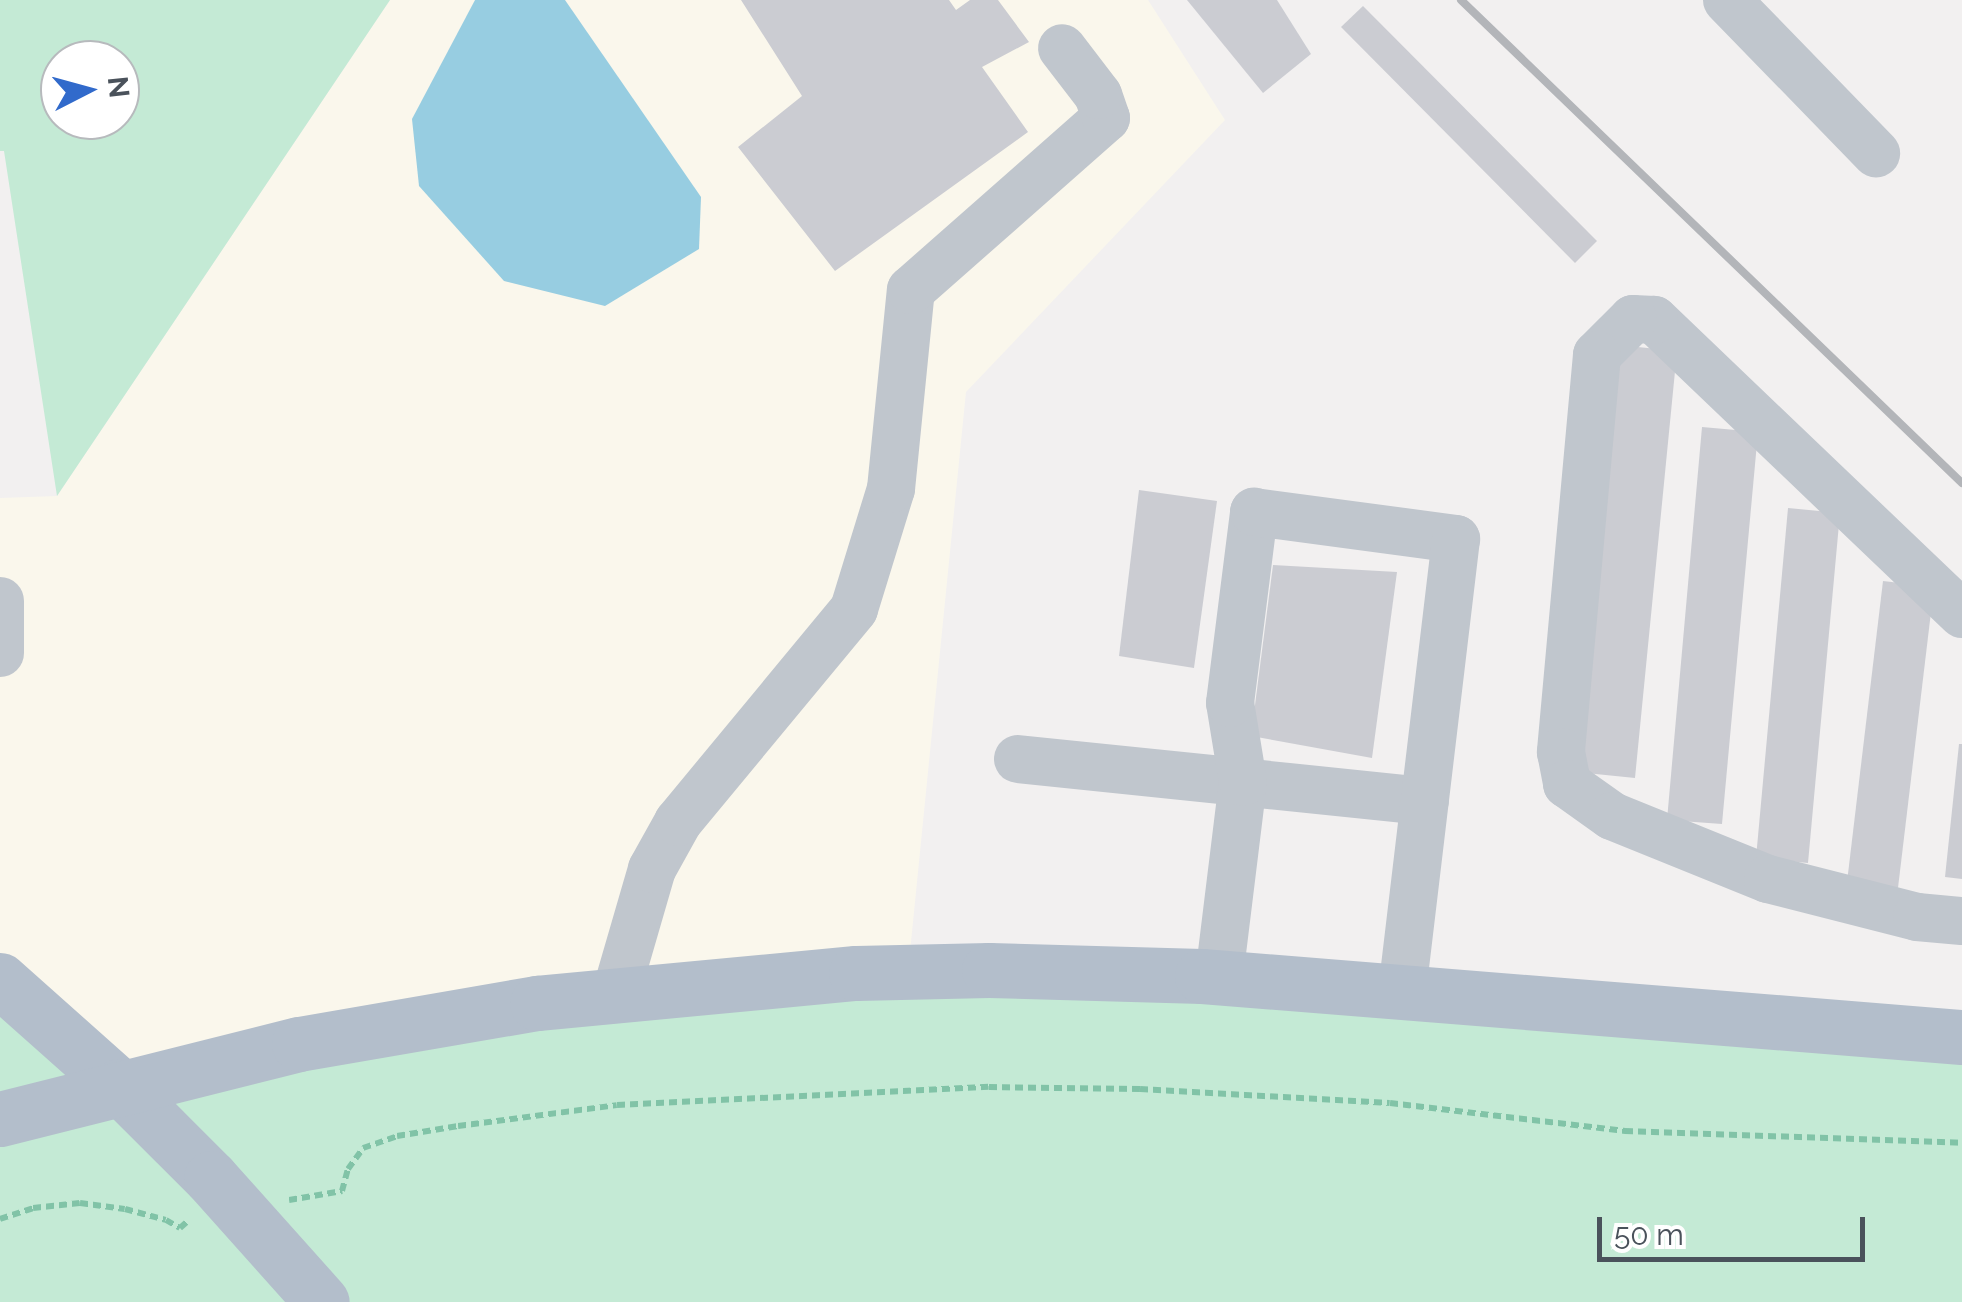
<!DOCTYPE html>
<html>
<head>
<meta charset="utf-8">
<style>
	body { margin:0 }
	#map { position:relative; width:1962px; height:1302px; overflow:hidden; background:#f2f0f0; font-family:Raleway,sans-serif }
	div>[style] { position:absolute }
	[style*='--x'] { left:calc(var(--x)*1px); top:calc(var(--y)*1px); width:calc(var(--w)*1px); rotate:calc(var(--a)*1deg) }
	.commercial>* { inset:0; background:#faf7ec }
	.green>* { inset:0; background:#c4ead5 }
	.water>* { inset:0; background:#97cde1 }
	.building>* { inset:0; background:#cbccd2 }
	.path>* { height:6px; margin-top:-3px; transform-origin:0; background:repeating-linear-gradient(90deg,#81c3a7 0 8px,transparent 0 13px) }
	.minor>* { height:48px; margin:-24px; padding:0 24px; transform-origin:24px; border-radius:24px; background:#c0c6cd }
	.major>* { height:55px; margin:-27.5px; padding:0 27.5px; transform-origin:27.5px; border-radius:27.5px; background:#b3becb }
	.rail>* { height:8px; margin:-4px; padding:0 4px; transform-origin:4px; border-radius:4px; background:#b3b5b9 }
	span { translate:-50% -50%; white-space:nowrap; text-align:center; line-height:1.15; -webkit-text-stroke:9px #fff; paint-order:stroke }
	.north { position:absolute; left:40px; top:40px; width:100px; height:100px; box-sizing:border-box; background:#fff; border:2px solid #b7babd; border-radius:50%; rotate:84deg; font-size:28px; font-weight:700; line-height:40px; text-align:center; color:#4a525b }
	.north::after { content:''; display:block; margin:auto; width:35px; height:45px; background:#316acb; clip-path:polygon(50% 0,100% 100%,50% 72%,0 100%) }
	.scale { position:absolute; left:1597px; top:1217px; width:268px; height:45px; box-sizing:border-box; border:5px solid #4a525b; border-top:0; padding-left:12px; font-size:30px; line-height:35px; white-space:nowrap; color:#4a525b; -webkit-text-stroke:8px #fff; paint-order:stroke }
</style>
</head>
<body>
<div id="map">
	<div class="commercial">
		<i style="clip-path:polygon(390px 0,1148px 0,1225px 120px,966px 392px,908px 972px,119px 1086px,0 981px,0 498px,57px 496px)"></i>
	</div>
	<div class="green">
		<i style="clip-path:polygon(evenodd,0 0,390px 0,57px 496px,4px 151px,0 151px,0 0,60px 60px,120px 60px,120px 120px,60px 120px,60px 60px)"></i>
		<i style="clip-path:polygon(908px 972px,1962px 1037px,1962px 1302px,0 1302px,0 993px,119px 1086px)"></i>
	</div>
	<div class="water">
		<i style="clip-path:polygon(475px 0,565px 0,701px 197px,699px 249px,605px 306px,504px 281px,419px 186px,412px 119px)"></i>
	</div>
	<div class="building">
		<i style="clip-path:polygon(741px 0,949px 0,956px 10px,970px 0,998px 0,1029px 42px,982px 67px,1028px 132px,835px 271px,738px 147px,802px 96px)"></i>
		<i style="clip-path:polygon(1187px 0,1277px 0,1311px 54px,1263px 93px)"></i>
		<i style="clip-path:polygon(1363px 6px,1597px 241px,1575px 263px,1341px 27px)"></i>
		<i style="clip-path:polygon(1618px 345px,1677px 351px,1635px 778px,1576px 772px)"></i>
		<i style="clip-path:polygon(1702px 427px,1758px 432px,1722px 824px,1667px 820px)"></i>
		<i style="clip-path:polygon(1139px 490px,1217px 501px,1194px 668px,1119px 656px)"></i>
		<i style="clip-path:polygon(1788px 508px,1840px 513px,1808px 863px,1756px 858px)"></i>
		<i style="clip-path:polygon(1273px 565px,1397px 572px,1372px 758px,1251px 736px)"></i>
		<i style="clip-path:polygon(1883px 581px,1934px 587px,1898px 888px,1847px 882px)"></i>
		<i style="clip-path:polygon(1959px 744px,1962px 744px,1962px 879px,1945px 877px)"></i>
	</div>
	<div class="path">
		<i style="--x:289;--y:1200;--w:54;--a:-9.6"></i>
		<i style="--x:342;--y:1191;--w:23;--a:-75"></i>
		<i style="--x:348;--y:1169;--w:26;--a:-54"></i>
		<i style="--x:363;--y:1148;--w:36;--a:-19"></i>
		<i style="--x:397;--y:1136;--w:62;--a:-9.3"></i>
		<i style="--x:458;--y:1126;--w:160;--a:-7.5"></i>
		<i style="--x:617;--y:1105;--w:372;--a:-2.8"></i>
		<i style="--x:989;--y:1087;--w:151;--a:0.8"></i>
		<i style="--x:1140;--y:1089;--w:250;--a:3.2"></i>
		<i style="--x:1390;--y:1103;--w:237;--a:6.8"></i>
		<i style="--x:1625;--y:1131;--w:337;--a:2"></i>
		<i style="--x:0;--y:1219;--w:35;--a:-18"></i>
		<i style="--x:33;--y:1208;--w:47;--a:-6.1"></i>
		<i style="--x:80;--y:1203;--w:45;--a:7.6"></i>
		<i style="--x:125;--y:1209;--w:42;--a:15"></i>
		<i style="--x:166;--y:1220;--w:16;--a:30"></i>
		<i style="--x:180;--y:1228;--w:12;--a:-42"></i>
	</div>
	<div class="minor">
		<i style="--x:1727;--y:0;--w:214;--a:45.8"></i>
		<i style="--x:0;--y:601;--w:52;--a:90"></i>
		<i style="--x:1962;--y:614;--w:426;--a:-136.3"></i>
		<i style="--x:1654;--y:320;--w:21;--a:-177"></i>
		<i style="--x:1633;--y:319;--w:51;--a:135"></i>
		<i style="--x:1597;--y:355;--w:399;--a:95.2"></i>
		<i style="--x:1561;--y:752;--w:33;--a:79"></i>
		<i style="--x:1567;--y:784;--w:55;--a:35.4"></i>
		<i style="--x:1612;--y:816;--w:168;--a:22"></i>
		<i style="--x:1768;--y:879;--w:154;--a:14.3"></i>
		<i style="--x:1917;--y:917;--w:45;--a:5.1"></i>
		<i style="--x:1018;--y:759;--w:409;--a:5.9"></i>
		<i style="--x:1219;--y:977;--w:196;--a:-83"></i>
		<i style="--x:1243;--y:782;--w:80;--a:-99.3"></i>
		<i style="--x:1230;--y:703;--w:193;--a:-82.8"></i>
		<i style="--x:1254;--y:512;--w:204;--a:7.6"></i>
		<i style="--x:1456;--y:539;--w:455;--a:96.8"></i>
		<i style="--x:616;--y:993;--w:129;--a:-73.8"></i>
		<i style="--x:652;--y:869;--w:54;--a:-61"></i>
		<i style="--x:678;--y:822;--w:276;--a:-50.4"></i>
		<i style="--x:854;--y:609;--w:126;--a:-72.9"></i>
		<i style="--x:891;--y:489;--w:200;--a:-84.3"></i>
		<i style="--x:911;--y:290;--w:260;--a:-41.4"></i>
		<i style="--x:1106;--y:118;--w:24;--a:-109"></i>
		<i style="--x:1098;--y:95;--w:59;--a:-127.5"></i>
	</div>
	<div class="major">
		<i style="--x:0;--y:980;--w:159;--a:41.7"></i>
		<i style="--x:119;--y:1086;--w:130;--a:45"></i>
		<i style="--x:211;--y:1178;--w:166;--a:48.2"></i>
		<i style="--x:0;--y:1119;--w:308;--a:-14.1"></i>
		<i style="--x:299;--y:1044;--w:242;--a:-9.8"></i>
		<i style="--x:537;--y:1003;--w:320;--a:-5.4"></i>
		<i style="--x:856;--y:973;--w:133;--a:-1.3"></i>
		<i style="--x:989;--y:970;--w:213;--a:1.6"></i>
		<i style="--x:1202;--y:976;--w:762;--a:4.59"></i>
	</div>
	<div class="rail">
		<i style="--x:1461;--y:0;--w:696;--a:43.95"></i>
	</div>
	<div class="north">N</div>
	<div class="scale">50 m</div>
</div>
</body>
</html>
